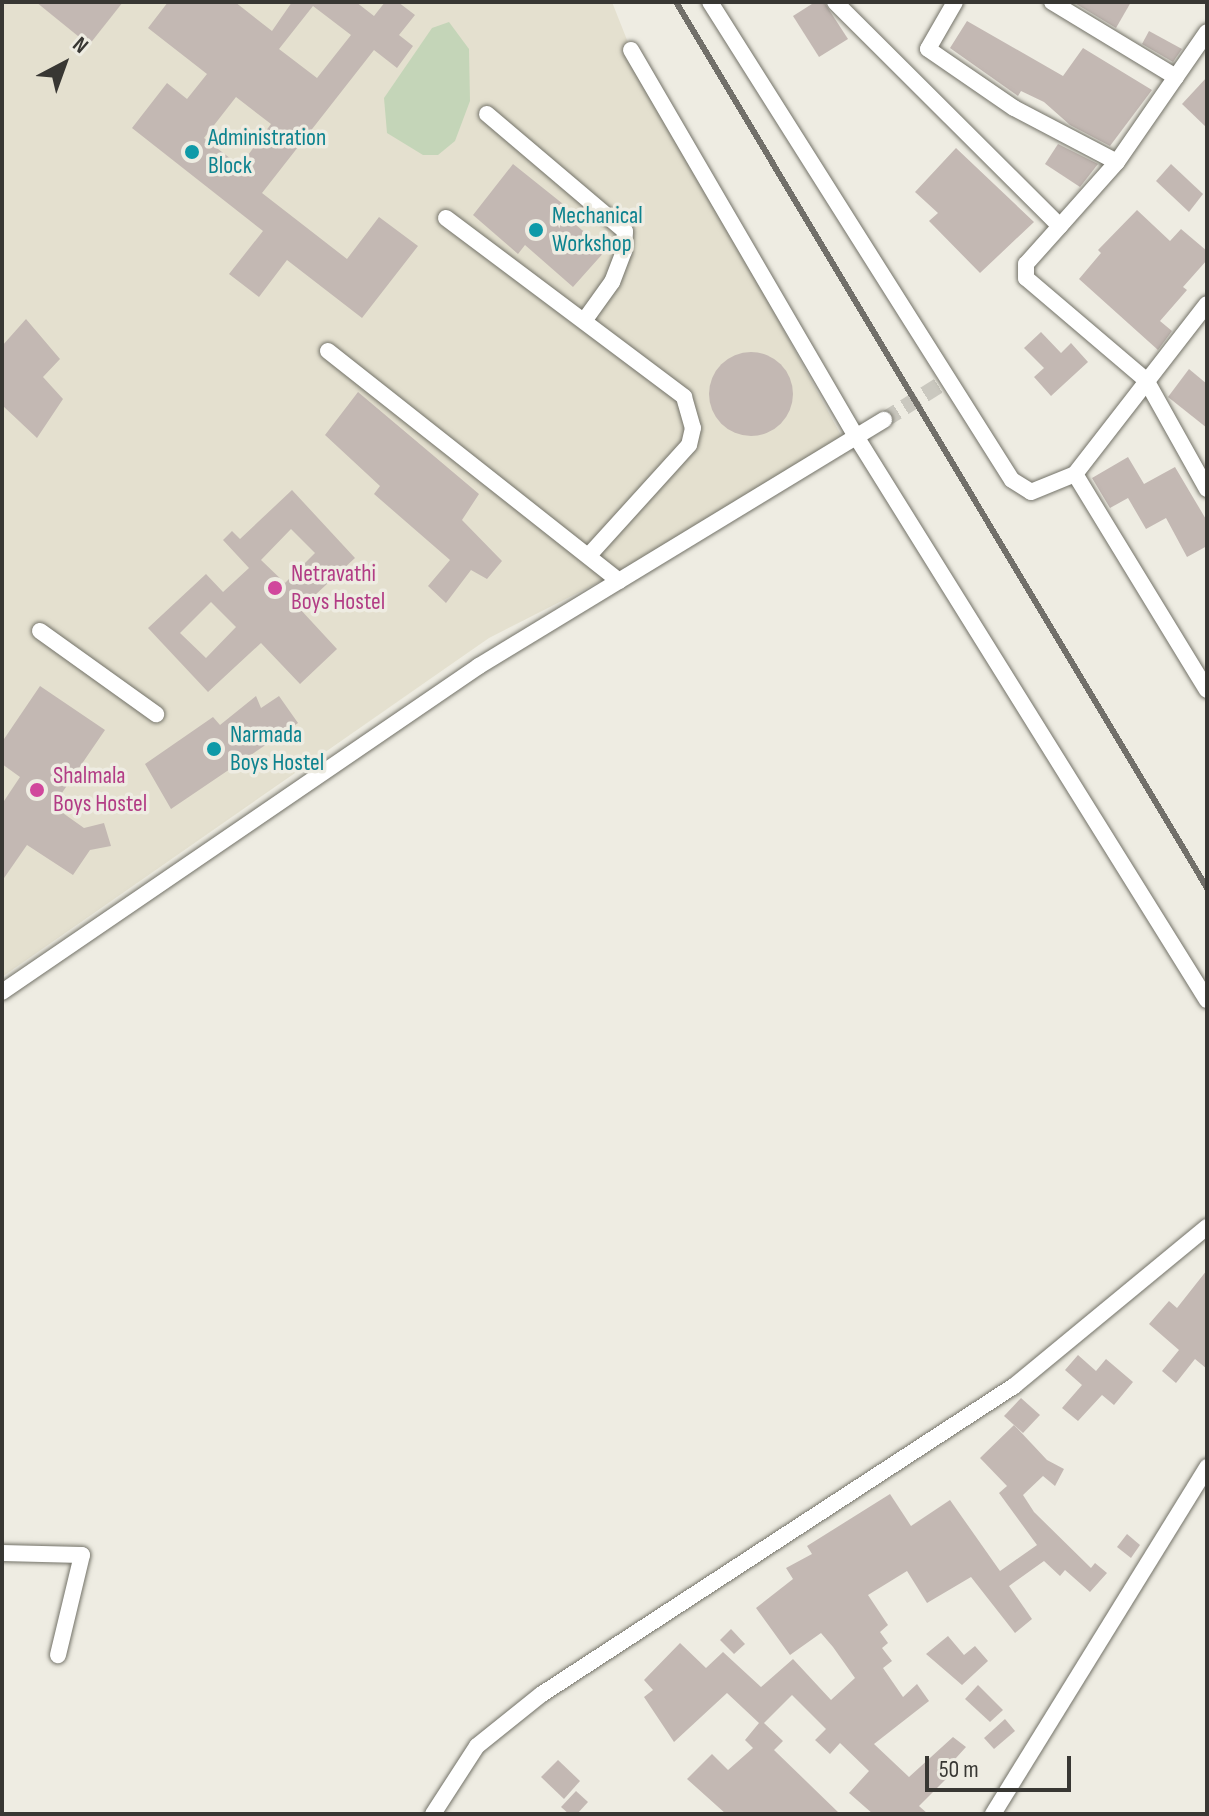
<!DOCTYPE html>
<html>
<head>
<meta charset="utf-8">
<style>
	body { margin:0 }
	#map { position:relative; width:1209px; height:1816px; overflow:hidden; background:#eeece2; font-family:"Sofia Sans Condensed",sans-serif }
	div>[style] { position:absolute }
	[style*='--x'] { left:calc(var(--x)*1px); top:calc(var(--y)*1px); width:calc(var(--w)*1px); rotate:calc(var(--a)*1deg) }
	.built>* { inset:0; background:#e4e0cf }
	.green>* { inset:0; background:#c4d5b8 }
	.building>* { inset:0; background:#c3b8b3 }
	.round { border-radius:50% }
	.street-tunnel>* { height:16px; margin-top:-8px; transform-origin:0; background:repeating-linear-gradient(90deg,#cac8bf 0 16px,transparent 0 24px) }
	.roads { filter:drop-shadow(0 0 2px #737268) drop-shadow(0 0 2px #737268) }
	.street>* { height:16px; margin:-8px; padding:0 8px; transform-origin:8px; border-radius:8px; background:#fff }
	.rail>* { height:6px; margin:-3px; padding:0 3px; transform-origin:3px; border-radius:3px; background:#72706a }
	.dots>* { width:22px; height:22px; translate:-50% -50%; box-sizing:border-box; border:4px solid #eeece2; border-radius:50% }
	span { translate:-50% -50%; white-space:nowrap; text-align:center; line-height:1.15; -webkit-text-stroke:7px #eeece2; paint-order:stroke }
	.culture-label { font-size:24px; color:#0d838f }
	.left { translate:0 -50%; text-align:left }
	.hotel-label { font-size:24px; color:#b23c85 }
	.frame { position:absolute; inset:0; border:4px solid #383733; pointer-events:none }
	.north { position:absolute; left:24px; top:24px; width:80px; height:80px; -webkit-text-stroke:6px #eeece2; paint-order:stroke; rotate:41deg; font-size:22px; font-weight:700; line-height:32px; text-align:center; color:#383733 }
	.north::after { content:''; display:block; margin:auto; width:28px; height:36px; background:#383733; clip-path:polygon(50% 0,100% 100%,50% 72%,0 100%) }
	.scale { position:absolute; left:925px; top:1756px; width:146px; height:36px; box-sizing:border-box; border:4px solid #383733; border-top:0; padding-left:10px; font-size:24px; line-height:28px; white-space:nowrap; color:#383733; -webkit-text-stroke:6px #eeece2; paint-order:stroke }
</style>
</head>
<body>
<div id="map">
	<div class="built">
		<i style="clip-path:polygon(2px 2px,612px 2px,631px 50px,842px 437px,613px 575px,489px 638px,2px 977px)"></i>
	</div>
	<div class="green">
		<i style="clip-path:polygon(449px 22px,469px 49px,470px 101px,455px 141px,438px 155px,423px 155px,387px 133px,384px 98px,432px 28px)"></i>
	</div>
	<div class="building">
		<i style="clip-path:polygon(36px 2px,123px 2px,89px 45px)"></i>
		<i style="clip-path:polygon(evenodd,168px 2px,235px 2px,272px 31px,292px 2px,356px 2px,374px 16px,385px 2px,398px 2px,415px 15px,399px 35px,413px 46px,397px 68px,374px 50px,262px 193px,347px 259px,379px 217px,418px 246px,362px 318px,287px 260px,259px 297px,229px 274px,263px 231px,132px 128px,167px 83px,187px 99px,207px 74px,148px 28px,168px 2px,313px 6px,351px 35px,317px 78px,279px 49px,313px 6px,168px 2px,236px 97px,271px 124px,240px 166px,204px 138px,236px 97px)"></i>
		<i style="clip-path:polygon(815px 2px,824px 2px,848px 39px,819px 57px,793px 16px)"></i>
		<i style="clip-path:polygon(1073px 2px,1131px 2px,1116px 28px)"></i>
		<i style="clip-path:polygon(967px 21px,1063px 76px,1083px 48px,1152px 90px,1110px 146px,1070px 125px,1044px 102px,1021px 91px,1018px 96px,950px 48px)"></i>
		<i style="clip-path:polygon(1149px 31px,1182px 49px,1173px 62px,1142px 44px)"></i>
		<i style="clip-path:polygon(1207px 77px,1207px 128px,1182px 104px)"></i>
		<i style="clip-path:polygon(1058px 144px,1098px 164px,1080px 187px,1045px 164px)"></i>
		<i style="clip-path:polygon(956px 148px,1034px 222px,980px 273px,929px 221px,938px 213px,915px 192px)"></i>
		<i style="clip-path:polygon(513px 164px,563px 204px,558px 210px,606px 250px,573px 287px,525px 245px,518px 254px,473px 215px)"></i>
		<i style="clip-path:polygon(1171px 164px,1203px 194px,1189px 212px,1156px 181px)"></i>
		<i style="clip-path:polygon(1137px 210px,1170px 241px,1181px 229px,1207px 251px,1207px 260px,1183px 287px,1187px 290px,1160px 321px,1172px 331px,1158px 350px,1079px 279px,1101px 253px,1098px 250px)"></i>
		<i style="clip-path:polygon(26px 319px,60px 359px,43px 377px,63px 399px,37px 438px,2px 405px,2px 346px)"></i>
		<i style="clip-path:polygon(1041px 332px,1061px 353px,1071px 343px,1088px 362px,1051px 396px,1034px 377px,1044px 368px,1024px 348px)"></i>
		<i class="round" style="left:709px;top:352px;width:84px;height:84px"></i>
		<i style="clip-path:polygon(1189px 369px,1207px 384px,1207px 428px,1168px 397px)"></i>
		<i style="clip-path:polygon(358px 392px,479px 494px,462px 520px,502px 561px,487px 579px,471px 570px,446px 603px,428px 586px,450px 560px,374px 494px,380px 486px,325px 435px)"></i>
		<i style="clip-path:polygon(1128px 457px,1144px 484px,1175px 467px,1207px 521px,1207px 546px,1187px 557px,1166px 518px,1146px 529px,1128px 498px,1110px 508px,1092px 478px)"></i>
		<i style="clip-path:polygon(evenodd,292px 490px,355px 558px,300px 609px,337px 649px,300px 684px,261px 643px,208px 692px,148px 628px,206px 574px,223px 592px,249px 568px,223px 540px,232px 531px,240px 539px,292px 490px,291px 529px,315px 553px,285px 583px,261px 560px,291px 529px,292px 490px,211px 602px,236px 627px,206px 658px,180px 633px,211px 602px)"></i>
		<i style="clip-path:polygon(40px 686px,105px 730px,53px 806px,84px 828px,104px 823px,111px 846px,90px 850px,73px 875px,27px 845px,2px 881px,2px 804px,20px 777px,2px 764px,2px 742px)"></i>
		<i style="clip-path:polygon(256px 696px,261px 708px,279px 696px,298px 723px,171px 809px,145px 764px,213px 717px,220px 725px)"></i>
		<i style="clip-path:polygon(1207px 1270px,1207px 1369px,1195px 1359px,1176px 1383px,1162px 1371px,1179px 1350px,1149px 1324px,1169px 1301px,1177px 1308px)"></i>
		<i style="clip-path:polygon(1078px 1355px,1096px 1371px,1106px 1359px,1133px 1382px,1114px 1405px,1102px 1395px,1078px 1421px,1062px 1408px,1082px 1385px,1065px 1370px)"></i>
		<i style="clip-path:polygon(1021px 1398px,1040px 1415px,1023px 1433px,1004px 1416px)"></i>
		<i style="clip-path:polygon(1014px 1425px,1047px 1460px,1064px 1469px,1055px 1486px,1043px 1476px,1023px 1495px,1034px 1512px,1091px 1568px,1095px 1563px,1107px 1573px,1090px 1592px,1065px 1570px,1060px 1576px,1044px 1561px,1009px 1586px,1032px 1619px,1015px 1633px,971px 1577px,927px 1603px,907px 1571px,868px 1595px,888px 1625px,880px 1632px,888px 1643px,882px 1648px,892px 1661px,883px 1668px,903px 1697px,917px 1684px,929px 1701px,874px 1744px,909px 1777px,953px 1737px,966px 1747px,946px 1769px,951px 1774px,919px 1806px,928px 1814px,873px 1814px,849px 1793px,869px 1771px,840px 1743px,830px 1754px,815px 1740px,826px 1729px,792px 1695px,764px 1723px,783px 1741px,774px 1750px,840px 1814px,726px 1814px,687px 1779px,712px 1754px,728px 1770px,753px 1748px,745px 1740px,759px 1723px,727px 1693px,674px 1742px,644px 1697px,653px 1690px,644px 1680px,680px 1643px,706px 1668px,723px 1652px,761px 1687px,793px 1659px,831px 1700px,855px 1678px,833px 1647px,821px 1633px,790px 1655px,756px 1608px,793px 1579px,786px 1568px,812px 1554px,807px 1546px,890px 1494px,911px 1526px,950px 1500px,1000px 1571px,1037px 1545px,999px 1493px,1007px 1486px,980px 1458px)"></i>
		<i style="clip-path:polygon(1127px 1534px,1140px 1545px,1131px 1558px,1117px 1547px)"></i>
		<i style="clip-path:polygon(731px 1629px,745px 1644px,734px 1654px,720px 1640px)"></i>
		<i style="clip-path:polygon(948px 1636px,964px 1655px,975px 1646px,988px 1661px,962px 1685px,926px 1654px)"></i>
		<i style="clip-path:polygon(978px 1685px,1003px 1710px,990px 1722px,965px 1699px)"></i>
		<i style="clip-path:polygon(1005px 1719px,1015px 1731px,994px 1749px,984px 1738px)"></i>
		<i style="clip-path:polygon(558px 1760px,580px 1781px,564px 1799px,541px 1777px)"></i>
		<i style="clip-path:polygon(576px 1791px,588px 1802px,577px 1814px,569px 1814px,561px 1807px)"></i>
	</div>
	<div class="street-tunnel">
		<i style="--x:884;--y:420;--w:77;--a:-32.2"></i>
	</div>
	<div class="roads">
		<div class="street">
			<i style="--x:710;--y:2;--w:565;--a:57.72"></i>
			<i style="--x:1012;--y:480;--w:22;--a:32"></i>
			<i style="--x:1031;--y:492;--w:48;--a:-22.2"></i>
			<i style="--x:1075;--y:474;--w:215;--a:-52.2"></i>
			<i style="--x:835;--y:2;--w:317;--a:44.9"></i>
			<i style="--x:1060;--y:226;--w:51;--a:131.8"></i>
			<i style="--x:1026;--y:264;--w:14;--a:90"></i>
			<i style="--x:1026;--y:278;--w:157;--a:40.4"></i>
			<i style="--x:1146;--y:380;--w:125;--a:60.8"></i>
			<i style="--x:955;--y:2;--w:54;--a:119.9"></i>
			<i style="--x:928;--y:49;--w:104;--a:34.5"></i>
			<i style="--x:1014;--y:108;--w:116;--a:27.7"></i>
			<i style="--x:1052;--y:2;--w:145;--a:31.2"></i>
			<i style="--x:631;--y:50;--w:449;--a:59.8"></i>
			<i style="--x:857;--y:438;--w:662;--a:58.09"></i>
			<i style="--x:487;--y:114;--w:181;--a:40.3"></i>
			<i style="--x:625;--y:231;--w:20;--a:93"></i>
			<i style="--x:624;--y:251;--w:33;--a:111"></i>
			<i style="--x:612;--y:282;--w:48;--a:125.7"></i>
			<i style="--x:446;--y:218;--w:298;--a:36.9"></i>
			<i style="--x:684;--y:397;--w:32;--a:74"></i>
			<i style="--x:693;--y:428;--w:17;--a:103"></i>
			<i style="--x:689;--y:445;--w:147;--a:132.2"></i>
			<i style="--x:1060;--y:226;--w:86;--a:-48.3"></i>
			<i style="--x:1117;--y:162;--w:158;--a:-55.3"></i>
			<i style="--x:328;--y:351;--w:371;--a:38.3"></i>
			<i style="--x:1075;--y:474;--w:253;--a:58.6"></i>
			<i style="--x:40;--y:631;--w:143;--a:35.6"></i>
			<i style="--x:2;--y:992;--w:578;--a:-34.35"></i>
			<i style="--x:479;--y:666;--w:474;--a:-31.3"></i>
			<i style="--x:2;--y:1553;--w:80;--a:1.4"></i>
			<i style="--x:82;--y:1555;--w:103;--a:103.5"></i>
			<i style="--x:433;--y:1814;--w:81;--a:-57.1"></i>
			<i style="--x:477;--y:1746;--w:83;--a:-38.7"></i>
			<i style="--x:542;--y:1694;--w:564;--a:-33.13"></i>
			<i style="--x:1014;--y:1386;--w:250;--a:-39.5"></i>
			<i style="--x:993;--y:1814;--w:408;--a:-58.3"></i>
		</div>
	</div>
	<div class="rail">
		<i style="--x:676;--y:2;--w:1033;--a:59.06"></i>
	</div>
	<div class="dots">
		<i style="left:192px;top:152px;background:#0f9aa8"></i>
		<i style="left:536px;top:230px;background:#0f9aa8"></i>
		<i style="left:275px;top:588px;background:#d1479c"></i>
		<i style="left:214px;top:749px;background:#0f9aa8"></i>
		<i style="left:37px;top:790px;background:#d1479c"></i>
	</div>
	<div class="culture-label">
		<span class="left" style="left:208px;top:152px">Administration<br>Block</span>
		<span class="left" style="left:552px;top:230px">Mechanical<br>Workshop</span>
		<span class="left" style="left:230px;top:749px">Narmada<br>Boys Hostel</span>
	</div>
	<div class="hotel-label">
		<span class="left" style="left:291px;top:588px">Netravathi<br>Boys Hostel</span>
		<span class="left" style="left:53px;top:790px">Shalmala<br>Boys Hostel</span>
	</div>
	<div class="frame"></div>
	<div class="north">N</div>
	<div class="scale">50 m</div>
</div>
</body>
</html>
